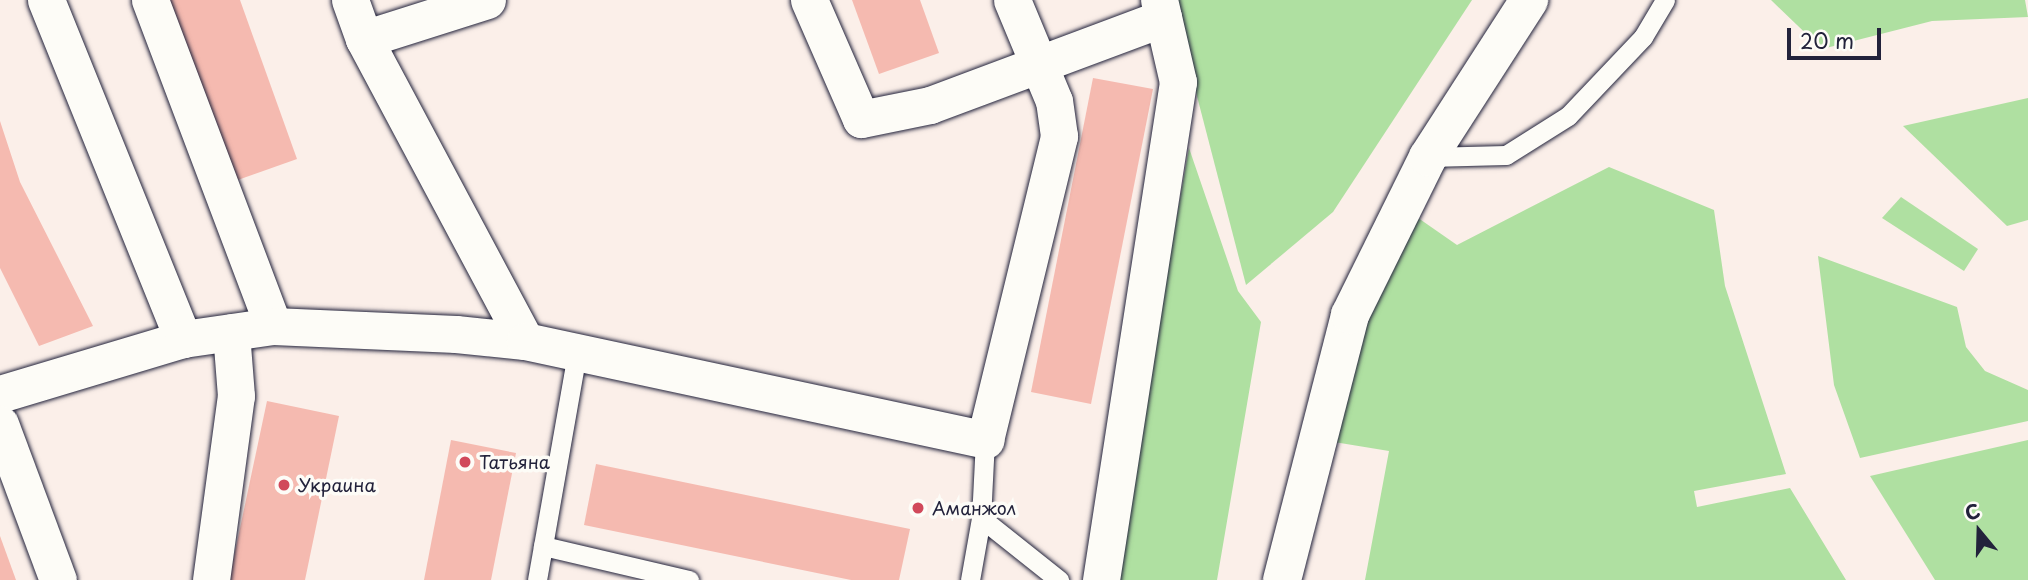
<!DOCTYPE html>
<html>
<head>
<meta charset="utf-8">
<style>
	body { margin:0 }
	#map { position:relative; width:2028px; height:580px; overflow:hidden; background:#fbefe9; font-family:"Playpen Sans",sans-serif }
	div>[style] { position:absolute }
	[style*='--x'] { left:calc(var(--x)*1px); top:calc(var(--y)*1px); width:calc(var(--w)*1px); rotate:calc(var(--a)*1deg) }
	.green>* { inset:0; background:#afe0a1 }
	.building>* { inset:0; background:#f5bab0 }
	.roads { filter:drop-shadow(0 0 2px #22223b) drop-shadow(0 0 2px #22223b) }
	.lane>* { height:19px; margin:-9.5px; padding:0 9.5px; transform-origin:9.5px; border-radius:9.5px; background:#fdfcf7 }
	.street>* { height:37px; margin:-18.5px; padding:0 18.5px; transform-origin:18.5px; border-radius:18.5px; background:#fdfcf7 }
	.secondary>* { height:38px; margin:-19px; padding:0 19px; transform-origin:19px; border-radius:19px; background:#fdfcf7 }
	.dots>* { width:19px; height:19px; translate:-50% -50%; box-sizing:border-box; border:4px solid #fdfcf7; border-radius:50% }
	span { translate:-50% -50%; white-space:nowrap; text-align:center; line-height:1.15; -webkit-text-stroke:7px #fdfcf7; paint-order:stroke }
	.poi-label { font-size:18px; color:#22223b }
	.left { translate:0 -50%; text-align:left }
	.north { position:absolute; left:1944px; top:496px; width:70px; height:70px; -webkit-text-stroke:5px #fdfcf7; paint-order:stroke; rotate:341deg; font-size:19px; font-weight:700; line-height:28px; text-align:center; color:#22223b }
	.north::after { content:''; display:block; margin:auto; width:24px; height:32px; background:#22223b; clip-path:polygon(50% 0,100% 100%,50% 72%,0 100%) }
	.scale { position:absolute; left:1787px; top:28px; width:94px; height:32px; box-sizing:border-box; border:4px solid #22223b; border-top:0; padding-left:9px; font-size:21px; line-height:24px; white-space:nowrap; color:#22223b; -webkit-text-stroke:5px #fdfcf7; paint-order:stroke }
</style>
</head>
<body>
<div id="map">
	<div class="green">
		<i style="clip-path:polygon(1172px 0,1472px 0,1333px 212px,1246px 285px)"></i>
		<i style="clip-path:polygon(1771px 0,2025px 0,2028px 17px,1932px 21px,1822px 49px)"></i>
		<i style="clip-path:polygon(2028px 98px,2028px 220px,2007px 226px,1903px 126px)"></i>
		<i style="clip-path:polygon(1189px 148px,1238px 291px,1261px 322px,1217px 580px,1112px 580px)"></i>
		<i style="clip-path:polygon(1609px 167px,1714px 210px,1725px 286px,1786px 474px,1694px 491px,1697px 507px,1790px 488px,1846px 580px,1365px 580px,1389px 451px,1328px 441px,1357px 328px,1411px 213px,1457px 245px)"></i>
		<i style="clip-path:polygon(1901px 197px,1978px 249px,1964px 271px,1882px 218px)"></i>
		<i style="clip-path:polygon(1818px 256px,1957px 307px,1966px 347px,1985px 371px,2028px 390px,2028px 421px,1860px 458px,1834px 385px)"></i>
		<i style="clip-path:polygon(2028px 440px,2028px 580px,1935px 580px,1870px 476px)"></i>
	</div>
	<div class="building">
		<i style="clip-path:polygon(169px 0,240px 0,297px 159px,235px 181px)"></i>
		<i style="clip-path:polygon(852px 0,920px 0,939px 53px,879px 74px)"></i>
		<i style="clip-path:polygon(1093px 78px,1153px 89px,1091px 404px,1031px 392px)"></i>
		<i style="clip-path:polygon(0 121px,20px 182px,93px 326px,39px 346px,0 268px)"></i>
		<i style="clip-path:polygon(267px 401px,339px 416px,305px 580px,229px 580px)"></i>
		<i style="clip-path:polygon(451px 440px,516px 453px,491px 580px,424px 580px)"></i>
		<i style="clip-path:polygon(596px 464px,910px 529px,899px 580px,851px 580px,584px 525px)"></i>
		<i style="clip-path:polygon(0 536px,16px 580px,0 580px)"></i>
	</div>
	<div class="roads">
		<div class="lane">
			<i style="--x:1428;--y:157;--w:78;--a:-1.5"></i>
			<i style="--x:1506;--y:155;--w:73;--a:-32.2"></i>
			<i style="--x:1568;--y:116;--w:109;--a:-46.5"></i>
			<i style="--x:1643;--y:37;--w:43;--a:-59.3"></i>
			<i style="--x:985;--y:440;--w:78;--a:92.9"></i>
			<i style="--x:981;--y:518;--w:100;--a:38.5"></i>
			<i style="--x:543;--y:546;--w:150;--a:13.1"></i>
			<i style="--x:537;--y:580;--w:230;--a:-80"></i>
			<i style="--x:970;--y:580;--w:63;--a:-79.9"></i>
		</div>
		<div class="street">
			<i style="--x:46;--y:0;--w:366;--a:68"></i>
			<i style="--x:150;--y:0;--w:348;--a:69.3"></i>
			<i style="--x:350;--y:0;--w:41;--a:70.3"></i>
			<i style="--x:364;--y:39;--w:342;--a:61.9"></i>
			<i style="--x:809;--y:0;--w:130;--a:66.4"></i>
			<i style="--x:861;--y:119;--w:70;--a:-11.5"></i>
			<i style="--x:930;--y:105;--w:249;--a:-20.5"></i>
			<i style="--x:364;--y:39;--w:129;--a:-17.6"></i>
			<i style="--x:0;--y:394;--w:191;--a:-16.7"></i>
			<i style="--x:183;--y:339;--w:91;--a:-8.2"></i>
			<i style="--x:273;--y:326;--w:183;--a:2.5"></i>
			<i style="--x:456;--y:334;--w:69;--a:5.8"></i>
			<i style="--x:525;--y:341;--w:471;--a:12.1"></i>
			<i style="--x:985;--y:440;--w:313;--a:-76.3"></i>
			<i style="--x:1059;--y:136;--w:35;--a:-98"></i>
			<i style="--x:1054;--y:101;--w:109;--a:-112.6"></i>
			<i style="--x:0;--y:424;--w:166;--a:69.6"></i>
			<i style="--x:211;--y:580;--w:186;--a:-82.3"></i>
			<i style="--x:236;--y:396;--w:64;--a:-94.5"></i>
			<i style="--x:1101;--y:580;--w:504;--a:-81.21"></i>
			<i style="--x:1178;--y:82;--w:84;--a:-103"></i>
		</div>
		<div class="secondary">
			<i style="--x:1282;--y:580;--w:274;--a:-75.6"></i>
			<i style="--x:1350;--y:315;--w:176;--a:-63.7"></i>
			<i style="--x:1428;--y:157;--w:187;--a:-57.2"></i>
		</div>
	</div>
	<div class="dots">
		<i style="left:465px;top:462px;background:#d1495b"></i>
		<i style="left:284px;top:485px;background:#d1495b"></i>
		<i style="left:918px;top:508px;background:#d1495b"></i>
	</div>
	<div class="poi-label">
		<span class="left" style="left:479px;top:462px">Татьяна</span>
		<span class="left" style="left:298px;top:485px">Украина</span>
		<span class="left" style="left:932px;top:508px">Аманжол</span>
	</div>
	<div class="north">С</div>
	<div class="scale">20 m</div>
</div>
</body>
</html>
